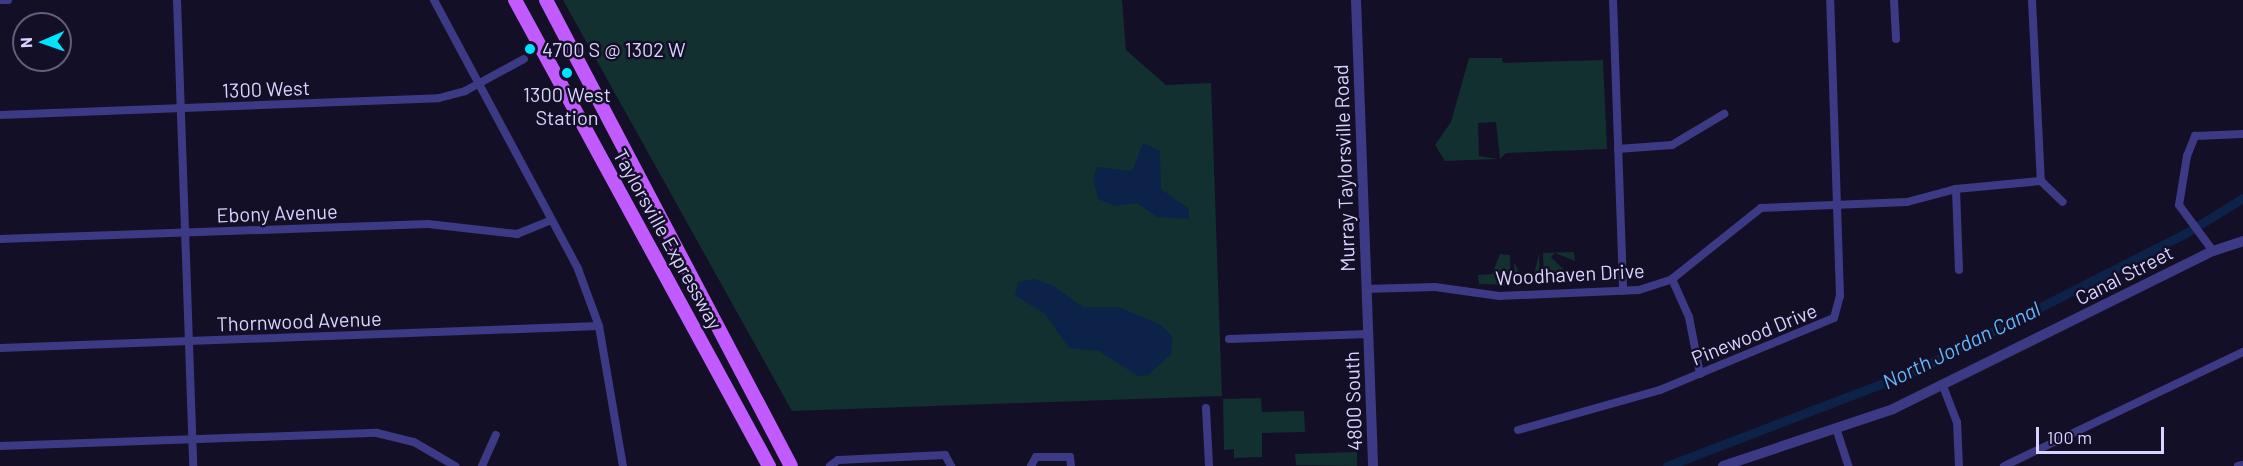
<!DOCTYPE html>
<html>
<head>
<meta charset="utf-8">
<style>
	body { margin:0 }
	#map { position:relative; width:2243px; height:466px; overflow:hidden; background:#130f26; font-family:Barlow,sans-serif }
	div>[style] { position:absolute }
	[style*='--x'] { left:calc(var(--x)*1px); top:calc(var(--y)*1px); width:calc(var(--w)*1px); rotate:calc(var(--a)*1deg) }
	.green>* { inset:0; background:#12302f }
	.water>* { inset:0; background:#0c2248 }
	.canal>* { height:9px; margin:-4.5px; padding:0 4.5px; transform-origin:4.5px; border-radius:4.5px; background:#0c2248 }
	.minor>* { height:8px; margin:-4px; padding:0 4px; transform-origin:4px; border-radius:4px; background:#3d3a85 }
	.tertiary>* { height:10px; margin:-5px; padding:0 5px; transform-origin:5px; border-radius:5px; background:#3d3a85 }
	.primary>* { height:14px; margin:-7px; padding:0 7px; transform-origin:7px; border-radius:7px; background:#c25bff }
	.dots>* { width:16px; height:16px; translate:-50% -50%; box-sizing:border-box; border:3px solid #130f26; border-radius:50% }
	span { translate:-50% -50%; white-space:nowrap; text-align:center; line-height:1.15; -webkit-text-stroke:5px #130f26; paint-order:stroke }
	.poi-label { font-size:20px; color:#d9d4ff }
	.left { translate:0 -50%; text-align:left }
	.street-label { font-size:20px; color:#d9d4ff }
	.water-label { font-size:21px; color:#62b6ff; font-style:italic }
	.north { position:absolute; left:12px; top:12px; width:60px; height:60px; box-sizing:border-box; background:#130f26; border:2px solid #625e7d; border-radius:50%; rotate:268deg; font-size:16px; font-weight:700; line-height:24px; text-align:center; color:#d9d4ff }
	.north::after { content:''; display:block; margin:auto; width:21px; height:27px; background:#00e5ff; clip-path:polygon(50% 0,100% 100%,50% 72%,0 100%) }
	.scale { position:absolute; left:2036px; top:427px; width:128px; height:27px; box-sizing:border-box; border:3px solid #d9d4ff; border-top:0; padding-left:8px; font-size:18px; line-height:21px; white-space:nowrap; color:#d9d4ff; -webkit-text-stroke:4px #130f26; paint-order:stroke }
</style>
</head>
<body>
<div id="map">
	<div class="green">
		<i style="clip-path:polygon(563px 0,1122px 0,1126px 50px,1166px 85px,1211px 83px,1222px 396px,792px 411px)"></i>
		<i style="clip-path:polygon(1469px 58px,1502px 58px,1503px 63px,1603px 60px,1607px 149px,1506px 153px,1500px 159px,1496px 122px,1478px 123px,1479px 156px,1498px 159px,1445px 161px,1435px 145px,1451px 122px)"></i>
		<i style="clip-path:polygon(1574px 252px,1575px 261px,1555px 253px,1551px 257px,1569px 275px,1576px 274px,1575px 282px,1544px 283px,1543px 253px)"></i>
		<i style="clip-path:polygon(1500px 254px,1510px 255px,1511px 285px,1479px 284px,1478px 275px,1492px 274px)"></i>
		<i style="clip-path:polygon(1539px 254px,1540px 283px,1515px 284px,1514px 262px,1520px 274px,1534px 274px)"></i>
		<i style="clip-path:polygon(1261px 398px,1262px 412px,1304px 411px,1305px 432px,1262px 433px,1262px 457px,1234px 458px,1234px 449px,1224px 450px,1223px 399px)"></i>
		<i style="clip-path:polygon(1357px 452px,1357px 466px,1296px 465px,1295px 454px)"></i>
	</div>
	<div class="water">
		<i style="clip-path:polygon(1143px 143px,1160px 151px,1161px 189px,1189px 209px,1189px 219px,1157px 217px,1137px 203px,1115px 206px,1098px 199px,1093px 178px,1097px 167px,1132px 171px)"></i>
		<i style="clip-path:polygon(1034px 279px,1052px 285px,1083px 307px,1119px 307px,1161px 325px,1173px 337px,1171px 354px,1148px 375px,1138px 376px,1099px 351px,1069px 348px,1045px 314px,1015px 295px,1018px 282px)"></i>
	</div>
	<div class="canal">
		<i style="--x:1667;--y:466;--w:268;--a:-21"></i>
		<i style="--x:1917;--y:370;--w:302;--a:-27"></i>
		<i style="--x:2186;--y:233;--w:67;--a:-31.6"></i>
	</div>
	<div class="minor">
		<i style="--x:0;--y:0;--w:8;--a:0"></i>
		<i style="--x:177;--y:0;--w:466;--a:88"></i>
		<i style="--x:434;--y:0;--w:305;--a:61.8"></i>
		<i style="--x:578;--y:269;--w:61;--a:69.8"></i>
		<i style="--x:599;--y:326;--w:142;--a:80.3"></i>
		<i style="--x:1613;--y:0;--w:291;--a:88"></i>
		<i style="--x:1894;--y:0;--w:39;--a:87"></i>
		<i style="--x:2032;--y:0;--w:181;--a:87.2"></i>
		<i style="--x:0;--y:115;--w:439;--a:-2.2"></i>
		<i style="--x:439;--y:98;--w:27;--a:-15"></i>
		<i style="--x:465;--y:91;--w:67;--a:-28.5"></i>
		<i style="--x:1618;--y:149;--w:54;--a:-4.2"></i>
		<i style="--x:1672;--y:145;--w:61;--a:-30.8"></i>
		<i style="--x:1956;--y:189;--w:81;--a:87.9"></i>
		<i style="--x:0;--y:239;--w:428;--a:-2"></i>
		<i style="--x:428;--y:224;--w:90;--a:6.4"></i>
		<i style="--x:517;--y:234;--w:37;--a:-22"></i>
		<i style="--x:2213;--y:251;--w:57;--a:-126.5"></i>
		<i style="--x:2179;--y:205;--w:50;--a:-80.7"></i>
		<i style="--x:2187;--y:156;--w:22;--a:-68"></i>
		<i style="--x:2195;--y:136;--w:48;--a:-2.4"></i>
		<i style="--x:1672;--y:279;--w:42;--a:65.9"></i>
		<i style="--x:1689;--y:317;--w:58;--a:79.1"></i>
		<i style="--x:1366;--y:289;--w:69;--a:-1.7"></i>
		<i style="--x:1435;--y:287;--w:65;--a:8"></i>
		<i style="--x:1499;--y:296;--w:140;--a:-2.5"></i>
		<i style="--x:1639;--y:290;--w:35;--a:-18"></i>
		<i style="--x:1672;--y:279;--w:114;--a:-38.6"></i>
		<i style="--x:1761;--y:208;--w:146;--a:-2.4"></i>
		<i style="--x:1907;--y:202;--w:51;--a:-14.9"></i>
		<i style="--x:1956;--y:189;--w:85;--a:-5.4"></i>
		<i style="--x:2041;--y:181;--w:30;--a:44"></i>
		<i style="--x:1229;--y:339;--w:139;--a:-2.1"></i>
		<i style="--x:0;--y:348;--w:599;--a:-2.1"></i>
		<i style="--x:1943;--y:386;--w:39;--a:69"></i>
		<i style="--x:1957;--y:422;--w:44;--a:87.4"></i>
		<i style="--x:1206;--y:408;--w:58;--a:87"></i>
		<i style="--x:1836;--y:428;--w:40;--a:72"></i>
		<i style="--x:1518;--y:430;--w:148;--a:-15.7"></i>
		<i style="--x:1660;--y:390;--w:188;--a:-22.5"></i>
		<i style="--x:1834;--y:318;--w:23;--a:-75"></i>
		<i style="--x:1840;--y:296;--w:296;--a:-91.9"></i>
		<i style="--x:0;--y:446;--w:377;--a:-2"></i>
		<i style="--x:377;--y:433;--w:38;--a:14"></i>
		<i style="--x:414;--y:442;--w:48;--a:30.3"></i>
		<i style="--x:482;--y:466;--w:34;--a:-66"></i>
		<i style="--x:830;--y:466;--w:10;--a:-37"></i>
		<i style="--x:838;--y:460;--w:107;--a:-2.7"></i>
		<i style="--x:945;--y:455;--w:13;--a:61"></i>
		<i style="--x:1031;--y:466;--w:10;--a:-61"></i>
		<i style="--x:1036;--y:457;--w:34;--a:0"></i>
		<i style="--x:1070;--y:457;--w:9;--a:84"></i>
		<i style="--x:2004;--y:466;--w:265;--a:-25.5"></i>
		<i style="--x:2238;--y:466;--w:5;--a:-11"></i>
	</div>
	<div class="tertiary">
		<i style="--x:1356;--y:0;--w:466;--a:87.9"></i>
		<i style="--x:1723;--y:466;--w:179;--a:-18.5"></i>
		<i style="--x:1893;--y:409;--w:357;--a:-26.3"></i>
		<i style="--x:2213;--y:251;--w:32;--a:-18"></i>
	</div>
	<div class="primary">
		<i style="--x:515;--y:0;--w:531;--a:61.41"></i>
		<i style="--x:546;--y:0;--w:526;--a:62.27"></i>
	</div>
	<div class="dots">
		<i style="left:530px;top:49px;background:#00e5ff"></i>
		<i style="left:567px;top:73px;background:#00e5ff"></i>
	</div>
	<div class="poi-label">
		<span class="left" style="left:542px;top:49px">4700 S @ 1302 W</span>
		<span style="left:567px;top:106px">1300 West<br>Station</span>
	</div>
	<div class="street-label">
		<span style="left:266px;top:89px;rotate:-2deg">1300 West</span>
		<span style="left:1344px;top:168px;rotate:-92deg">Murray Taylorsville Road</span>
		<span style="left:277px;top:213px;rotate:-2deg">Ebony Avenue</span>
		<span style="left:668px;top:239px;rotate:61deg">Taylorsville Expressway</span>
		<span style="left:1570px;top:274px;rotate:-3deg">Woodhaven Drive</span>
		<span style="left:2124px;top:275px;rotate:-27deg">Canal Street</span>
		<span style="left:299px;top:321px;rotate:-2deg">Thornwood Avenue</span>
		<span style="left:1754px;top:334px;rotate:-22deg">Pinewood Drive</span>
		<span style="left:1353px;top:401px;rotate:-92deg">4800 South</span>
	</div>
	<div class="water-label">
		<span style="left:1961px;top:345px;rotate:-26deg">North Jordan Canal</span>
	</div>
	<div class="north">N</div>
	<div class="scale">100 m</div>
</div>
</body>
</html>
